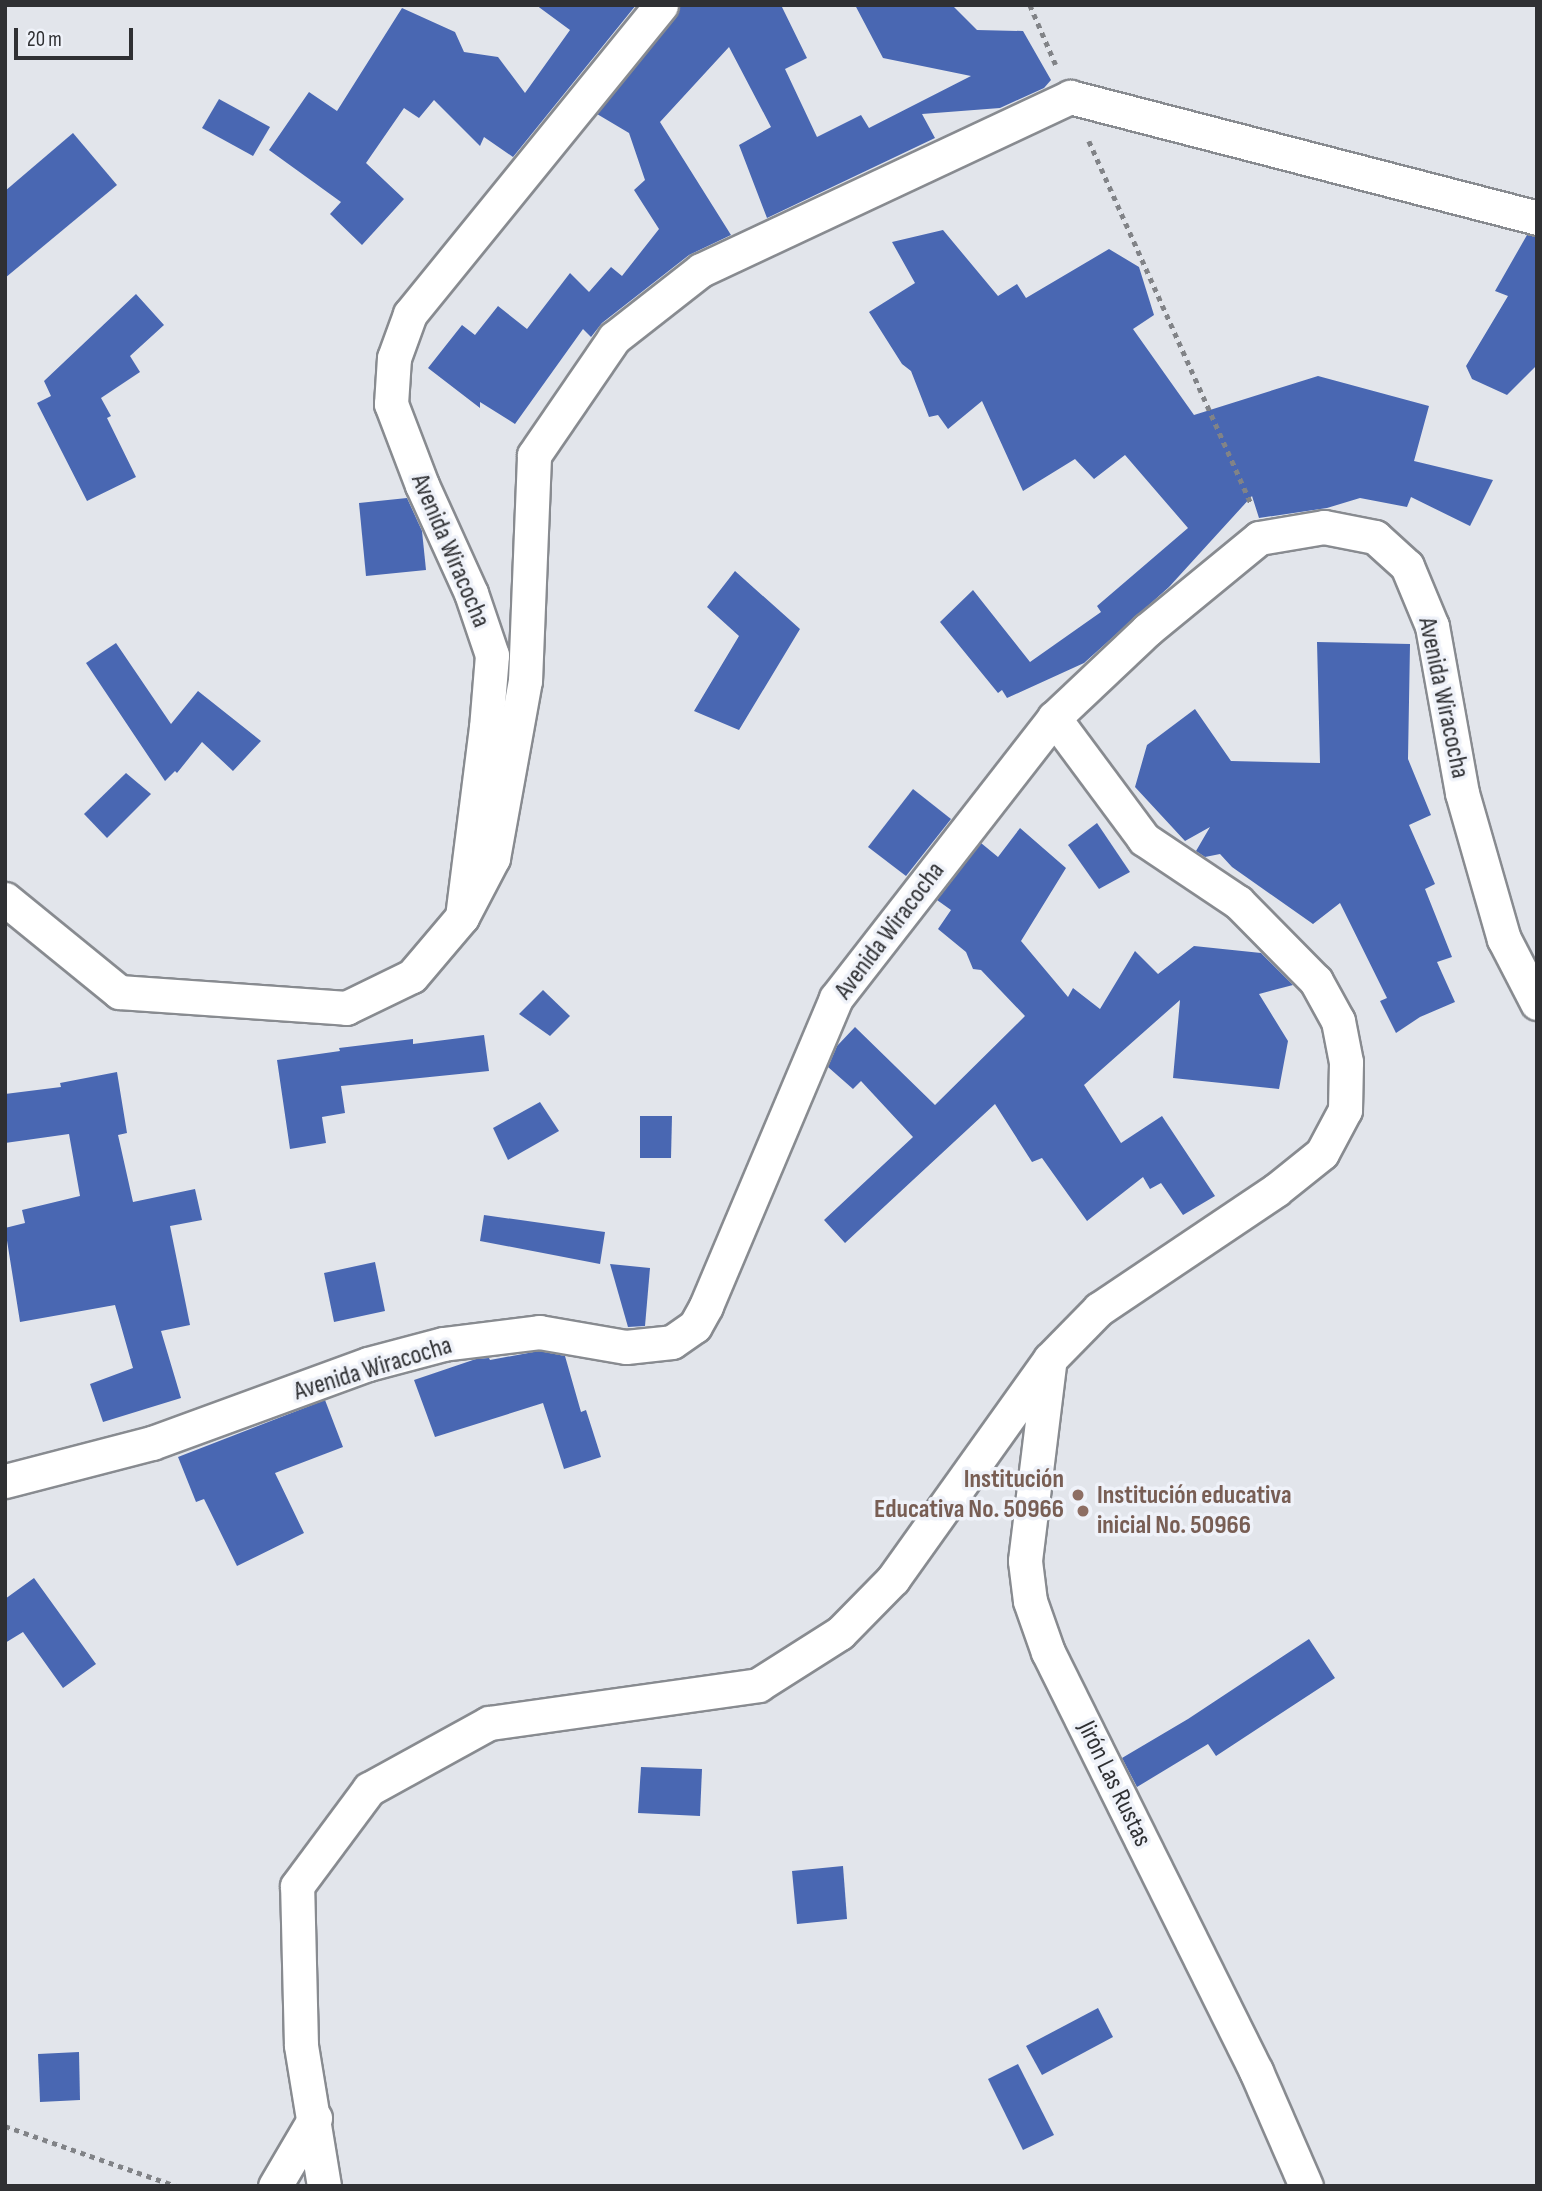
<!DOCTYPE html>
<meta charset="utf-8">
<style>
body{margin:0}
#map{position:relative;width:1542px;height:2191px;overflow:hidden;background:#e2e5eb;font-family:"Sofia Sans Condensed",sans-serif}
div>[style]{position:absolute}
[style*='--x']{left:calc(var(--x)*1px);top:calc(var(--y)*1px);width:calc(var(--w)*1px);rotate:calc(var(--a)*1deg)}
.building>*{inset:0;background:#4967b2}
.path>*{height:4.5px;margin-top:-2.25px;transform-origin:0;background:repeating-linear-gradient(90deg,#818387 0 5px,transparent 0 10px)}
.roads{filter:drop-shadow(2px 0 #888b90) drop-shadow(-2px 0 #888b90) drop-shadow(0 2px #888b90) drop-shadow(0 -2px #888b90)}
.street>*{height:33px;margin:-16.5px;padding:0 16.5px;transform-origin:16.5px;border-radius:16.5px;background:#fff}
.dots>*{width:19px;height:19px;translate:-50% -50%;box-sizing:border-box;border:4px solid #eff2f9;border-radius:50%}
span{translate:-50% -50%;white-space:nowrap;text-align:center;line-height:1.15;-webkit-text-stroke:7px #eff2f9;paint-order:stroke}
.street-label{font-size:26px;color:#2f3033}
.education-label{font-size:26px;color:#785e54;font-weight:700}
.right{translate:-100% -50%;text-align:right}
.left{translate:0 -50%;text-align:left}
.frame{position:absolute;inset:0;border:7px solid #2f3033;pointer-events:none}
.scale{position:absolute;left:14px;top:28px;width:119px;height:32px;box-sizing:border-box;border:4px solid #2f3033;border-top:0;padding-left:9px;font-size:21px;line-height:24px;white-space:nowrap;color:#2f3033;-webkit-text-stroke:5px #eff2f9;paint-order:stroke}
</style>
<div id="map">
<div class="building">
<div style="clip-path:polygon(536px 5px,636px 5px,513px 157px,484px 137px,480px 146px,434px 100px,419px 118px,404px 108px,366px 163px,404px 199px,362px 245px,330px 214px,341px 202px,269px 150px,309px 92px,337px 111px,402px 8px,455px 32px,464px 52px,498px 57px,525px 93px,570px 30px)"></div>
<div style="clip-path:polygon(680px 5px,781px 5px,807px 58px,785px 69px,817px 137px,861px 115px,869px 128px,971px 76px,883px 58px,855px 5px,952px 5px,977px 30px,1023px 31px,1051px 80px,1044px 88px,1000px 108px,922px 114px,935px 138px,767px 218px,739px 145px,771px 127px,729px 47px,660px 122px,731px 235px,689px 255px,602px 323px,591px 337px,583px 329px,515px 424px,480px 402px,480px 408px,428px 368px,462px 325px,475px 335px,498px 306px,527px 329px,570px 273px,589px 292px,611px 267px,622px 276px,659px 229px,634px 190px,645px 180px,629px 133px,597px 114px,676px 17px)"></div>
<div style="clip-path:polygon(219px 99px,270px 127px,253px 156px,202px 128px)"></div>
<div style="clip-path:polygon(73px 133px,117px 185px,5px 278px,5px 191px)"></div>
<div style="clip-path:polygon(943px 230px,998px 296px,1017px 284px,1026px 298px,1109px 249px,1139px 267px,1154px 315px,1133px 329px,1194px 415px,1318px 376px,1429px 406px,1414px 461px,1493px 480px,1470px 526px,1411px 497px,1407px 507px,1360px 498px,1327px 508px,1259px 518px,1252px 496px,1169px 587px,1084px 663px,1007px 698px,1002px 690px,998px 693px,940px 622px,973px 590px,1030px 662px,1101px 612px,1097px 606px,1188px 528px,1125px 455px,1094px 479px,1075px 459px,1023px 491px,982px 401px,948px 429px,938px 415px,929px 417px,911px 371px,902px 364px,869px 312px,915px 283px,892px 242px)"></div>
<div style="clip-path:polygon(1527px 235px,1537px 237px,1537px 365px,1507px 395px,1472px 379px,1466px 366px,1508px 296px,1495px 291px)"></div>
<div style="clip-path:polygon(136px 294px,164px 325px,130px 356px,140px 372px,101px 398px,111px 416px,107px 418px,136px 477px,87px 501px,37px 403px,51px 396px,44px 381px)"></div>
<div style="clip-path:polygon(407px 498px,422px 531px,426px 570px,366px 576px,359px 503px)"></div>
<div style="clip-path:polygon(735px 571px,800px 629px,739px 730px,694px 711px,739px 636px,707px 607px)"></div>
<div style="clip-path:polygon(1317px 642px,1410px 644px,1408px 759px,1431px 815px,1409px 825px,1435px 884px,1425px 889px,1452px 957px,1437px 962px,1455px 1002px,1420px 1017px,1396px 1033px,1380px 1001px,1387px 998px,1340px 903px,1313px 924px,1232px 867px,1220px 854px,1205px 857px,1196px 851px,1210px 827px,1185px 841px,1135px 787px,1147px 745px,1195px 709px,1231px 761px,1320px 763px)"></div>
<div style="clip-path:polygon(116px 643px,171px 724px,198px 691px,261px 741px,233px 771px,202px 742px,177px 773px,175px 771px,165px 781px,86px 663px)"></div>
<div style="clip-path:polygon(126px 773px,151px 794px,107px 838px,84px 814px)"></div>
<div style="clip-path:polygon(913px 789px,951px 819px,906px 876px,868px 847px)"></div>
<div style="clip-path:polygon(1097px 823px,1130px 872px,1099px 889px,1068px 845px)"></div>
<div style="clip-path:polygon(1020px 828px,1066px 868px,1021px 941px,1068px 997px,1073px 988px,1100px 1009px,1135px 951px,1158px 974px,1194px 946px,1261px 953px,1293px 985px,1259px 994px,1288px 1041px,1279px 1089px,1173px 1078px,1180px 1000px,1084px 1085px,1121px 1143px,1162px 1116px,1215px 1196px,1183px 1215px,1161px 1183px,1150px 1189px,1143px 1177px,1087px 1221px,1042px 1158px,1032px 1162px,995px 1104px,845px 1243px,824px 1220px,913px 1137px,861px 1081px,853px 1089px,828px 1067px,837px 1046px,855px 1027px,935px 1105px,1025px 1016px,981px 970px,973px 969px,966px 952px,938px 929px,951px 910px,937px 900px,981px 843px,998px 857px)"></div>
<div style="clip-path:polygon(543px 990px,570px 1016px,550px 1036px,519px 1014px)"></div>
<div style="clip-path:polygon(484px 1035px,489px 1071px,341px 1086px,345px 1113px,322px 1117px,326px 1143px,290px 1149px,277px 1060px,340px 1051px,339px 1048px,413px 1039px,413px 1044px)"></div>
<div style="clip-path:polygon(117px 1072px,127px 1133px,118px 1135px,133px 1202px,195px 1189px,202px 1220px,170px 1226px,190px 1325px,161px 1331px,181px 1398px,103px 1422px,90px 1384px,133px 1368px,115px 1305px,20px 1322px,5px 1228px,25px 1223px,22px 1210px,80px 1196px,69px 1134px,5px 1143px,5px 1094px,61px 1087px,60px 1083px)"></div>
<div style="clip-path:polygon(540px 1102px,559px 1131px,508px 1160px,493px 1128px)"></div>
<div style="clip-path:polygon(640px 1116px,672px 1116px,671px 1158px,640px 1158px)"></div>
<div style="clip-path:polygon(484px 1215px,605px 1232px,600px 1264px,480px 1241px)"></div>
<div style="clip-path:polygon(375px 1262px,385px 1311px,334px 1322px,324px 1273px)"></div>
<div style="clip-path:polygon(610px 1264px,650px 1268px,645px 1326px,628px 1327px)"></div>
<div style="clip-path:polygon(539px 1351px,565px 1356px,581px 1412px,586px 1410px,601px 1457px,564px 1469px,543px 1403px,435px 1437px,414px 1380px,476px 1359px,489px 1358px,490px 1360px)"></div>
<div style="clip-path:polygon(325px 1400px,343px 1447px,275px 1473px,304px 1533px,237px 1566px,204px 1499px,196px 1502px,178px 1457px)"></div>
<div style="clip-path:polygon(34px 1578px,96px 1664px,63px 1688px,23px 1632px,5px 1643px,5px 1599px)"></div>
<div style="clip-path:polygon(1309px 1639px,1335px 1678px,1216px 1756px,1208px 1744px,1137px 1787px,1122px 1758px,1188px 1719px)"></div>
<div style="clip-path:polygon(641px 1767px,702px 1769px,700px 1816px,638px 1813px)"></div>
<div style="clip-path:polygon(843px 1866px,847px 1919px,797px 1924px,792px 1871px)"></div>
<div style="clip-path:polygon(1098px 2008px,1113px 2037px,1042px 2075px,1026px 2046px)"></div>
<div style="clip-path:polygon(79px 2052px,80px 2100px,40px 2102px,38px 2054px)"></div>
<div style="clip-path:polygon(1018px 2064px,1054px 2135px,1023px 2150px,988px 2079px)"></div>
</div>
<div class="path">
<div style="--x:1030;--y:5;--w:65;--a:66.6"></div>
<div style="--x:1089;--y:141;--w:398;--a:65.9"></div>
<div style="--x:5;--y:2126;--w:181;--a:19.3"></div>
</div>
<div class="roads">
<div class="street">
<div style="--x:5;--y:899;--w:147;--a:39.2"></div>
<div style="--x:119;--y:992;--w:228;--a:4"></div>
<div style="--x:346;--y:1008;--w:73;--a:-25.9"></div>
<div style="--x:412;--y:976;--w:77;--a:-49.7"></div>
<div style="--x:462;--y:917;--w:191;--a:-82.8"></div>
<div style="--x:486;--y:728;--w:73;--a:-85.3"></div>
<div style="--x:492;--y:655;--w:65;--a:-108.7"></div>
<div style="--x:471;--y:593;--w:119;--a:-114.4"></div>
<div style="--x:422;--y:485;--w:87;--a:-110.9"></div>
<div style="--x:391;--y:404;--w:46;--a:-86.3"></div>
<div style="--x:394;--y:358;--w:47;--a:-70"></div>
<div style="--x:410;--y:314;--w:398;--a:-50.9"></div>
<div style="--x:462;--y:917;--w:67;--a:-62.3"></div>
<div style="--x:493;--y:858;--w:180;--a:-79.8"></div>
<div style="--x:525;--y:681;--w:226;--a:-87.7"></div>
<div style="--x:534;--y:455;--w:142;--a:-55.6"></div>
<div style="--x:614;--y:338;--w:110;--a:-38"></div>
<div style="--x:701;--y:270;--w:408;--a:-25.1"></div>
<div style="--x:1070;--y:97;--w:482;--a:14.5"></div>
<div style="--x:1049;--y:1365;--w:197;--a:97"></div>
<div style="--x:1025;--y:1561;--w:40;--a:82.9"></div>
<div style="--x:1030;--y:1601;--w:54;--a:70.6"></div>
<div style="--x:1048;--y:1652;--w:468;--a:63.6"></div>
<div style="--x:1256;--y:2071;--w:125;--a:66.5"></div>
<div style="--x:5;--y:1481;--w:152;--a:-14.5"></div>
<div style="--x:152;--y:1443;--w:230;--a:-20.1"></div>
<div style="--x:368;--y:1364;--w:78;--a:-14.9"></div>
<div style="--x:443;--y:1344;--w:97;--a:-7.1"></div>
<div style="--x:539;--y:1332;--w:88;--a:9.8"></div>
<div style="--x:626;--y:1347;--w:46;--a:-6.2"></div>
<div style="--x:672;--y:1342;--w:28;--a:-35"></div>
<div style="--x:695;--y:1326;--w:23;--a:-61"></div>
<div style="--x:706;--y:1306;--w:334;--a:-67.1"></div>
<div style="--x:836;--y:998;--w:355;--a:-52.1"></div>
<div style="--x:1054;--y:718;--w:128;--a:-43.4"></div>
<div style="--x:1147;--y:630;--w:145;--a:-39.4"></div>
<div style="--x:1259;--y:538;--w:66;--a:-9.6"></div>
<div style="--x:1324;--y:527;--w:52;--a:11.1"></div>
<div style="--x:1375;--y:537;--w:43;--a:42.2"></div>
<div style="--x:1407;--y:566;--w:65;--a:67.4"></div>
<div style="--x:1432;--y:626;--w:170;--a:79.8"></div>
<div style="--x:1462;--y:793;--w:152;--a:74"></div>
<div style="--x:1504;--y:939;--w:72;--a:62.7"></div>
<div style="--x:275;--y:2186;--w:79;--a:-59.5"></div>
<div style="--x:324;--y:2186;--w:143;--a:-99.3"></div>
<div style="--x:301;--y:2045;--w:159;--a:-91.4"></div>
<div style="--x:297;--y:1886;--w:121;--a:-53.4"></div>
<div style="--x:369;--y:1789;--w:137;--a:-28.8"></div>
<div style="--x:489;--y:1723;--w:272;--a:-8"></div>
<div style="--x:758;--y:1685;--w:97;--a:-32.4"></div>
<div style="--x:840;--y:1633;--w:76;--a:-45.5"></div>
<div style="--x:893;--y:1579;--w:270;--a:-54.5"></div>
<div style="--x:1050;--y:1359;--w:70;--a:-45.6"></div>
<div style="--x:1099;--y:1309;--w:213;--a:-33.9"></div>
<div style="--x:1276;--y:1190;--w:59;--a:-38.8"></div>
<div style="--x:1322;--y:1153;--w:49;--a:-61.9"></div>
<div style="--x:1345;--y:1110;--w:48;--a:-88.8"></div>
<div style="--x:1346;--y:1062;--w:42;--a:-101"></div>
<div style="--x:1338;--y:1021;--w:46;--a:-118.8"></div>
<div style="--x:1316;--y:981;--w:111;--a:-134.6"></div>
<div style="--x:1238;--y:902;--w:113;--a:-146.2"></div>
<div style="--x:1144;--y:839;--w:151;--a:-126.6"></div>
</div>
</div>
<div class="dots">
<div style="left:1078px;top:1495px;background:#8d6e63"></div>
<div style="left:1083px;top:1511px;background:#8d6e63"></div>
</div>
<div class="street-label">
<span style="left:450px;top:551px;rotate:67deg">Avenida Wiracocha</span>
<span style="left:1443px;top:698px;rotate:78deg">Avenida Wiracocha</span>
<span style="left:890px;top:931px;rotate:-53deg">Avenida Wiracocha</span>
<span style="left:373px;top:1369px;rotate:-17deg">Avenida Wiracocha</span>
<span style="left:1114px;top:1784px;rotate:64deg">Jirón Las Rustas</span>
</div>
<div class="education-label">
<span class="right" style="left:1064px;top:1495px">Institución<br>Educativa No. 50966</span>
<span class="left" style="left:1097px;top:1511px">Institución educativa<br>inicial No. 50966</span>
</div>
<div class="frame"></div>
<div class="scale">20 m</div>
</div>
